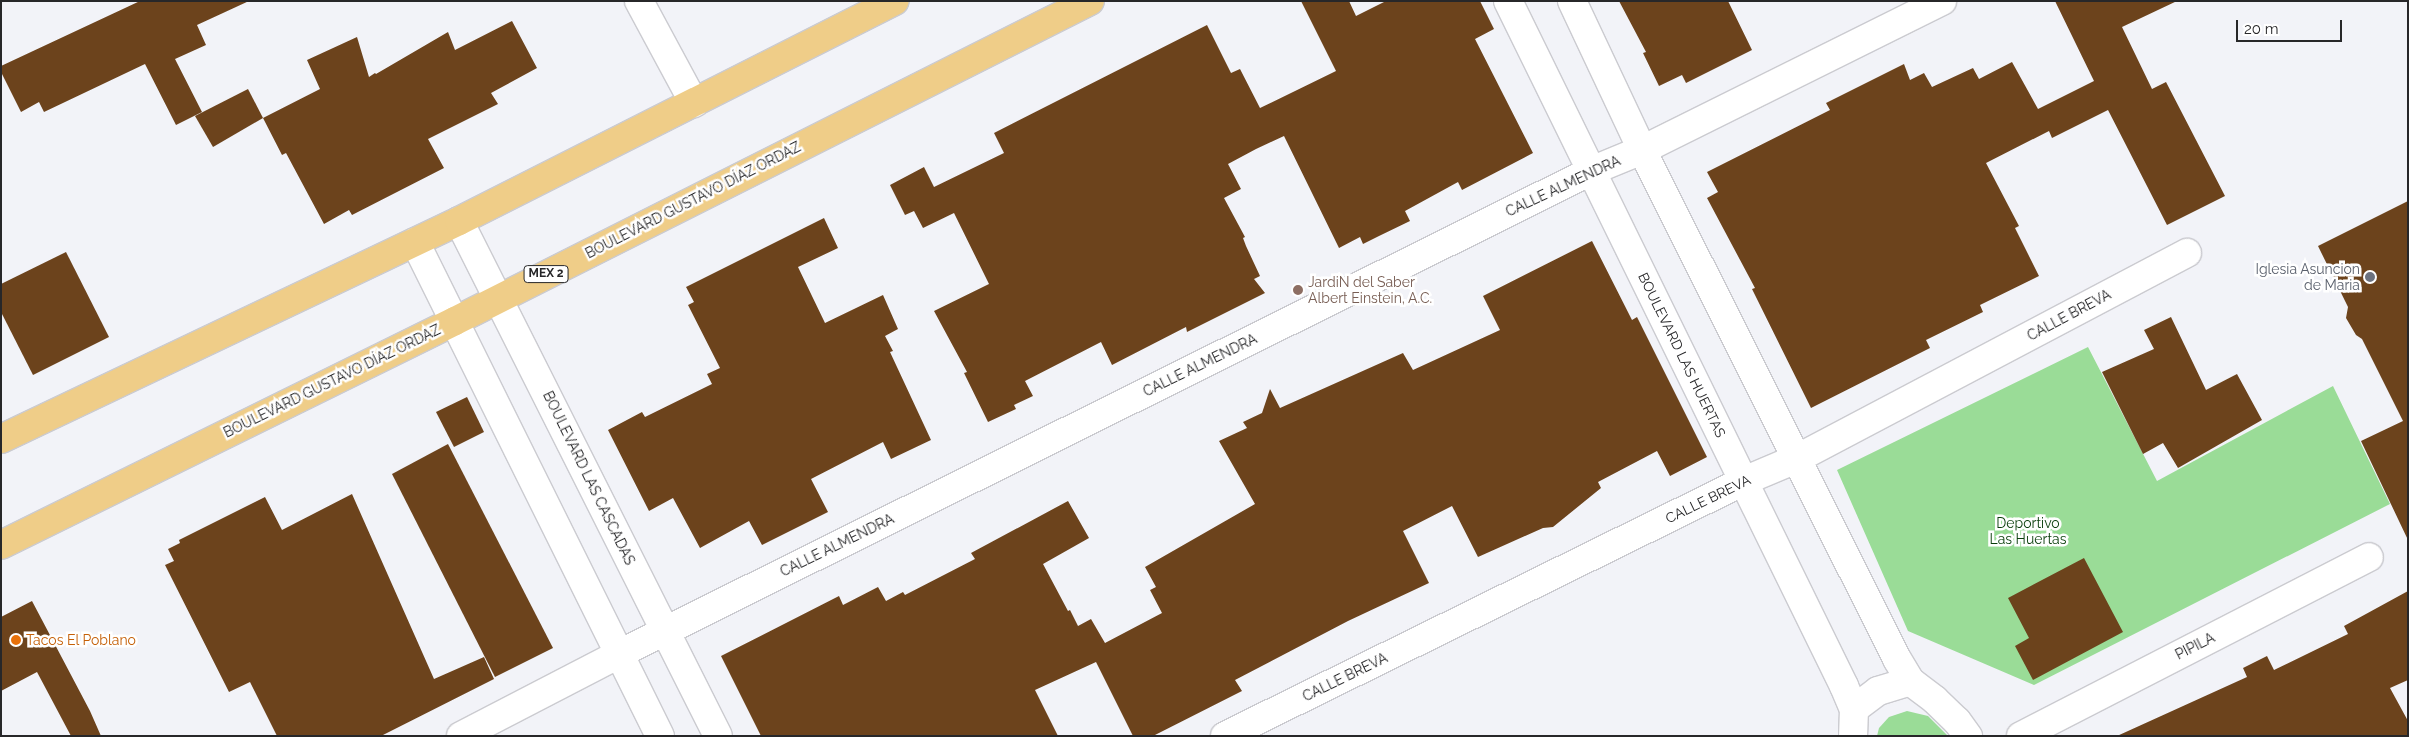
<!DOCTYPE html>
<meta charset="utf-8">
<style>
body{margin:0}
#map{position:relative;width:2409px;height:737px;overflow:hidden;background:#f2f3f8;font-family:Raleway,sans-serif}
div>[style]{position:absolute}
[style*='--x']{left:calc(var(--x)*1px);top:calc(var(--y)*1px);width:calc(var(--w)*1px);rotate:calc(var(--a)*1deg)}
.green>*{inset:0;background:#9adc97}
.building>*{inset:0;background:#6c431c}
.roads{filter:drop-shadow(1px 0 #cbcbd0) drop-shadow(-1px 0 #cbcbd0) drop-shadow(0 1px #cbcbd0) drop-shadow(0 -1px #cbcbd0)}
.minor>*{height:28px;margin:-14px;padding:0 14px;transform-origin:14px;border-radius:14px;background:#fff}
.tertiary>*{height:28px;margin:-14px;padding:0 14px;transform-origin:14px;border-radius:14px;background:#fff}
.secondary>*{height:28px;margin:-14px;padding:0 14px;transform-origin:14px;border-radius:14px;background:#fff}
.primary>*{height:28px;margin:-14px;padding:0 14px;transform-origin:14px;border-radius:14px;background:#efcd88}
.dots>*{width:14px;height:14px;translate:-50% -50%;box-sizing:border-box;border:2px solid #fff;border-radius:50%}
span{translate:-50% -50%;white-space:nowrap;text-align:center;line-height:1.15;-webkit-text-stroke:5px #fff;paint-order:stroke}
.shield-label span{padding:1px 4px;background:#fff;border:1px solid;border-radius:4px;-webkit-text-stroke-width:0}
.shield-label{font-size:12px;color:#272729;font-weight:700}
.street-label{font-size:14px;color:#272729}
.worship-label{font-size:14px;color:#5b616d}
.right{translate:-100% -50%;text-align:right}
.education-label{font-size:14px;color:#785e54}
.left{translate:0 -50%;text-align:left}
.park-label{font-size:14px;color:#093e0b}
.food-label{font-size:14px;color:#c56008}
.frame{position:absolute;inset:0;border:2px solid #272729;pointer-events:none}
.scale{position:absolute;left:2236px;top:20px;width:106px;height:22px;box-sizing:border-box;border:2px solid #272729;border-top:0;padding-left:6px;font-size:15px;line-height:18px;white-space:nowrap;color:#272729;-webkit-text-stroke:4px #fff;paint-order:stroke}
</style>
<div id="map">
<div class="green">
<div style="clip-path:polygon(2088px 347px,2157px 481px,2333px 386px,2390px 504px,2034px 685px,1908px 631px,1837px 470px)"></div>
<div style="clip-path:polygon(1907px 711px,1928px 716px,1948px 736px,1877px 736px,1879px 728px,1889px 717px)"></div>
</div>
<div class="building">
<div style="clip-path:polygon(140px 1px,249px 1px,197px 25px,206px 45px,175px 59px,202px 112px,176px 125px,145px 64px,44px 112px,39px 102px,21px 112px,1px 72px,1px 66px)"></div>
<div style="clip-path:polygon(1301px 1px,1349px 1px,1356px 16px,1386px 1px,1480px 1px,1494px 29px,1475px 39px,1533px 153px,1462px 190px,1458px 182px,1405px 211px,1410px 221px,1379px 236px,1363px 244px,1360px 237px,1339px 248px,1284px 136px,1256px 149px,1228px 164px,1241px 189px,1224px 198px,1245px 237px,1243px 238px,1246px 246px,1260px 276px,1254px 279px,1265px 293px,1187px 332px,1186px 327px,1112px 365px,1101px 342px,1025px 381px,1033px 396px,1014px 405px,1016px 409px,988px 422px,964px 373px,967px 372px,934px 311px,989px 284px,954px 213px,923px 228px,914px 211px,905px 215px,890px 185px,924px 167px,934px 187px,1004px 153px,994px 133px,1207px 25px,1231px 73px,1240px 69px,1260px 108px,1336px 71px)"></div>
<div style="clip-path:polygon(1619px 1px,1728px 1px,1752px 50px,1686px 83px,1682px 75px,1659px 86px,1643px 53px,1646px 52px)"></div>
<div style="clip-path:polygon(2055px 1px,2177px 1px,2122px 27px,2152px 89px,2166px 82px,2225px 196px,2167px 225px,2108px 110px,2052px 138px,2049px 131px,1986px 163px,2019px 226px,2015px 228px,2039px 276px,1980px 305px,1983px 312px,1926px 340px,1930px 348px,1811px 408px,1752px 289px,1755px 288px,1707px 198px,1718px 192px,1707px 172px,1830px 110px,1826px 103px,1904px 64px,1910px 80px,1924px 73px,1932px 87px,1973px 68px,1979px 79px,2012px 62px,2038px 109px,2094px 81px)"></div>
<div style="clip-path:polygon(512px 21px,537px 68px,491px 93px,498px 104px,428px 139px,444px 168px,352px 215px,349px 210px,324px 224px,286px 153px,282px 155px,263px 118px,320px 89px,307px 60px,357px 37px,369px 77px,375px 73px,376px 74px,448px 32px,455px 50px)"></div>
<div style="clip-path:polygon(248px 89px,263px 118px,213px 147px,195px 116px)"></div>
<div style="clip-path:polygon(2408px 201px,2408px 540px,2361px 441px,2403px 421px,2362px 339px,2356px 335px,2346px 318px,2348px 307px,2318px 246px)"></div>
<div style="clip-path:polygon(824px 218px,838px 248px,798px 267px,825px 323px,883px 295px,898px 329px,885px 336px,893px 351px,890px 352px,931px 440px,891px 459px,883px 442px,811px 479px,828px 512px,762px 545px,749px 521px,700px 548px,673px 498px,649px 511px,608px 430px,642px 412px,645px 417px,712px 384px,707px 374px,720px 368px,688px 305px,694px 302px,686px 287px)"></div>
<div style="clip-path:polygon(1592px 241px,1632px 320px,1637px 317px,1707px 457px,1670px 476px,1657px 451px,1598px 482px,1601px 488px,1553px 527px,1543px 528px,1478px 557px,1452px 506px,1403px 531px,1429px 583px,1348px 621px,1235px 680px,1242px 691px,1153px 736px,1133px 736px,1096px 662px,1035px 690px,1058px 736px,761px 736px,721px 656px,839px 596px,843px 605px,878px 587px,886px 601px,903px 592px,905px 595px,975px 559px,971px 553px,1068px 501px,1089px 538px,1043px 564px,1068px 611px,1070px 610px,1078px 626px,1091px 619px,1105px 643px,1162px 613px,1150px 590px,1156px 587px,1145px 567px,1255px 504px,1219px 441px,1247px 428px,1243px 422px,1262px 413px,1270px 389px,1280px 408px,1403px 353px,1413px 370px,1500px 330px,1483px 296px)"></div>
<div style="clip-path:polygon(66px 252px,109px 337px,33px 375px,1px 312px,1px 284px)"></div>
<div style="clip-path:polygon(2171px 317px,2206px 390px,2237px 374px,2262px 420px,2178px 468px,2163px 443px,2143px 454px,2102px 372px,2154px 349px,2144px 330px)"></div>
<div style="clip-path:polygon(467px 397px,484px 432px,454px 447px,436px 412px)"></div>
<div style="clip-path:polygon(448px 444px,553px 648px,495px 677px,392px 474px)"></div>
<div style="clip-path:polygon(352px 494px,434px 679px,484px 657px,494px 679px,381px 736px,277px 736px,250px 682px,229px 692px,165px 565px,174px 561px,168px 549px,180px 543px,179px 540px,265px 497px,282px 530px)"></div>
<div style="clip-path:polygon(2084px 558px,2123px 632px,2033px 680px,2015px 646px,2029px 638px,2008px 598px)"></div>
<div style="clip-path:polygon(2408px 591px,2408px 680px,2390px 688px,2408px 721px,2408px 736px,2117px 736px,2247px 677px,2243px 668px,2267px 656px,2274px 670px,2348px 634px,2344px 626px)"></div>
<div style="clip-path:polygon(32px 601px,90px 711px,101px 736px,71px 736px,37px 672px,1px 691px,1px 617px)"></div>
</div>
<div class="roads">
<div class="minor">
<div style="--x:639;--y:1;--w:116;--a:61.7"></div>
<div style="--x:461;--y:736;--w:178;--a:-27.4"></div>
<div style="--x:619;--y:654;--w:1085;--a:-26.42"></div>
<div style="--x:1591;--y:171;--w:55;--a:-22.4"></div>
<div style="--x:1642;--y:150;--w:335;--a:-26.4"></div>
<div style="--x:1225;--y:736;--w:578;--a:-26.17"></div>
<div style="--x:1744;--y:481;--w:56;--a:-22.9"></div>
<div style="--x:1796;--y:459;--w:442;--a:-27.8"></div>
<div style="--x:2021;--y:736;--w:391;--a:-27.2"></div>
</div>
<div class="tertiary">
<div style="--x:459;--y:221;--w:576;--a:63.3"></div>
<div style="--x:415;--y:242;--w:551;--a:63.62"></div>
</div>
<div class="secondary">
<div style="--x:1508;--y:1;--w:763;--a:63.87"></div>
<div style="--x:1844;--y:686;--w:25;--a:67"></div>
<div style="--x:1854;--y:709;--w:27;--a:92"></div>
<div style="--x:1572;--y:1;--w:165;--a:64.8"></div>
<div style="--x:1642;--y:150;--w:569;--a:63.39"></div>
<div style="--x:1897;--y:659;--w:26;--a:59"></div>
<div style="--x:1910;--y:681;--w:31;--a:37"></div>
<div style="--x:1935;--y:700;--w:30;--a:44"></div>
<div style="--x:1957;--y:721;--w:19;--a:54"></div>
<div style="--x:1854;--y:709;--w:30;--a:-37"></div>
<div style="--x:1878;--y:691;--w:34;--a:-17"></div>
</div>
<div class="primary">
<div style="--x:1;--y:439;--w:507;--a:-25.45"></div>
<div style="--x:459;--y:221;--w:488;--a:-26.8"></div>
<div style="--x:1;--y:545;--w:506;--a:-26.26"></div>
<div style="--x:455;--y:321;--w:711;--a:-26.75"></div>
</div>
</div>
<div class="dots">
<div style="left:2370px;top:277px;background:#6b7280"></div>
<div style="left:1298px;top:290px;background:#8d6e63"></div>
<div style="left:16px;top:640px;background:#e8710a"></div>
</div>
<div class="shield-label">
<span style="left:546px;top:274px">MEX 2</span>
</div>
<div class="street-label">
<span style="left:1563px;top:186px;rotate:-25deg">CALLE ALMENDRA</span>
<span style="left:693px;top:200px;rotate:-27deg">BOULEVARD GUSTAVO DÍAZ ORDAZ</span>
<span style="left:2069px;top:315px;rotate:-28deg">CALLE BREVA</span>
<span style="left:1682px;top:355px;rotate:64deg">BOULEVARD LAS HUERTAS</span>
<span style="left:1200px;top:365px;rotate:-26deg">CALLE ALMENDRA</span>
<span style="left:332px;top:381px;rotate:-26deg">BOULEVARD GUSTAVO DÍAZ ORDAZ</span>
<span style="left:589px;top:478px;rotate:64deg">BOULEVARD LAS CASCADAS</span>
<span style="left:1708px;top:499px;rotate:-26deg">CALLE BREVA</span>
<span style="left:837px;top:545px;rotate:-26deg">CALLE ALMENDRA</span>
<span style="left:2195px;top:646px;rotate:-27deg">PIPILA</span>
<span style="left:1345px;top:677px;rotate:-26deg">CALLE BREVA</span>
</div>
<div class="worship-label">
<span class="right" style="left:2360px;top:277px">Iglesia Asuncion<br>de Maria</span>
</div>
<div class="education-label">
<span class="left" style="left:1308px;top:290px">JardiN del Saber<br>Albert Einstein, A.C.</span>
</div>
<div class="park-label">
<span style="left:2028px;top:531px">Deportivo<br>Las Huertas</span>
</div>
<div class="food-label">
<span class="left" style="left:26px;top:640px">Tacos El Poblano</span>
</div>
<div class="frame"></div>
<div class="scale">20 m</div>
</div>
